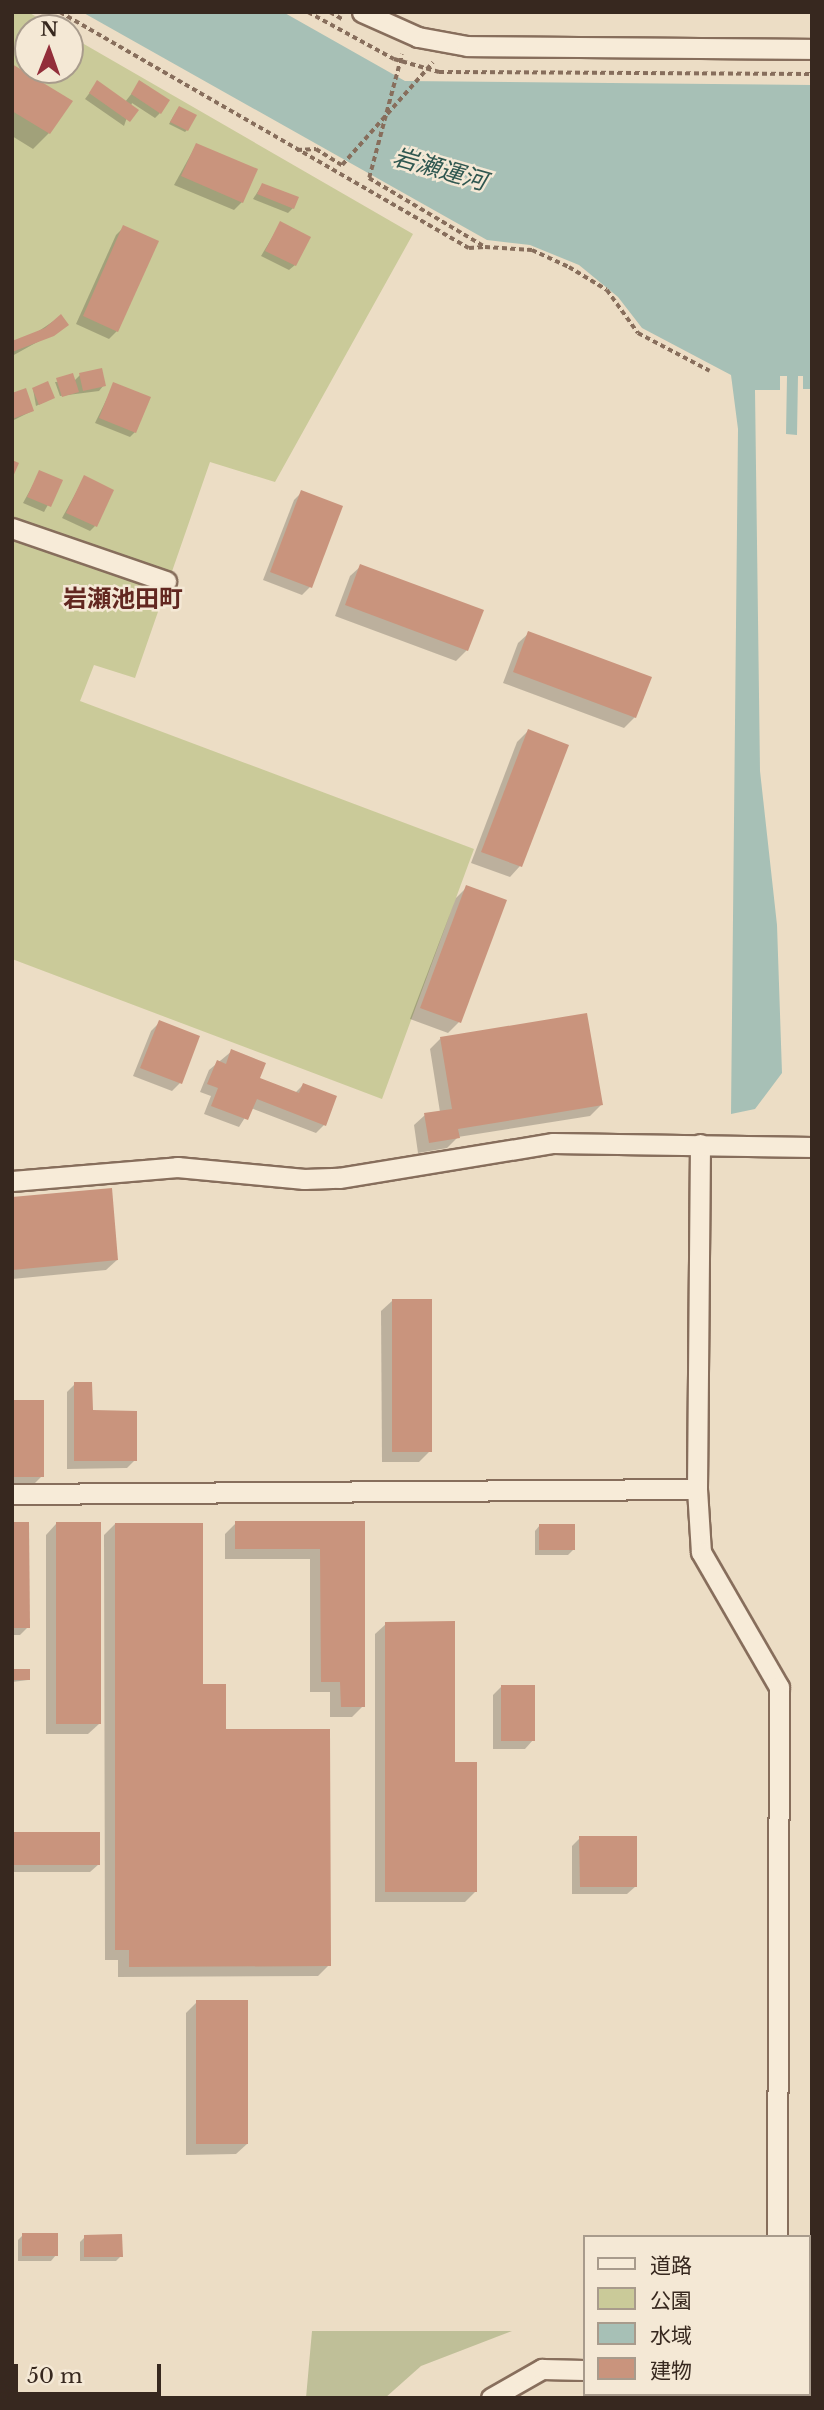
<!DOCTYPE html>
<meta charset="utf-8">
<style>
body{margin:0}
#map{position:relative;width:824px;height:2410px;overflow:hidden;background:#ecddc5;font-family:"Libre Baskerville","Noto Sans JP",serif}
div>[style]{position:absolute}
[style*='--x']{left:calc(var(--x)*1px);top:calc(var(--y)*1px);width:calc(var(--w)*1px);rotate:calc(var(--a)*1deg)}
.green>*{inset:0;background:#caca99}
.cemetery>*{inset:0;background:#bfbf98}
.water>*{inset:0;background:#a7c0b6}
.shadow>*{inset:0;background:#0003}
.building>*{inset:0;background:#c9947d}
.path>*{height:3.5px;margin-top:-1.75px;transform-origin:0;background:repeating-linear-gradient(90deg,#876e5c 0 5px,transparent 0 8.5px)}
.roads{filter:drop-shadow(2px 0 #876e5c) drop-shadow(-2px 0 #876e5c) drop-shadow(0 2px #876e5c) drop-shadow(0 -2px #876e5c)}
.minor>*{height:19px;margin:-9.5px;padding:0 9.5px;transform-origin:9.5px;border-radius:9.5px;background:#f7ebd8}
.path-bridge>*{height:3.5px;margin-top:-1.75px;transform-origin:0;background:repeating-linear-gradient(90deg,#876e5c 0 5px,transparent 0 8.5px)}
span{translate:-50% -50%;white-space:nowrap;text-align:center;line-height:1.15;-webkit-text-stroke:5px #f4e8d5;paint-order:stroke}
.water-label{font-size:24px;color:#2f5750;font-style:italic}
.neighbourhood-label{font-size:24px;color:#622720;font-weight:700}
.frame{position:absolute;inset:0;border:14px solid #37281f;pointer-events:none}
.legend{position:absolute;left:583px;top:2235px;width:228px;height:161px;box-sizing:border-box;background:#f4e8d5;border:2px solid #a89b8c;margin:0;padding:9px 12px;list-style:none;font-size:21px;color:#37281f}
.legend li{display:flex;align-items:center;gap:14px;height:35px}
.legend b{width:35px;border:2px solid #a89b8c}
.north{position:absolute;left:14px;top:14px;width:70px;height:70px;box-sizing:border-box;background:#f4e8d5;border:2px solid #a89b8c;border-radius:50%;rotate:1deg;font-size:19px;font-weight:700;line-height:28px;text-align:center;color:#37281f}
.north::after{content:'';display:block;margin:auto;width:24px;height:32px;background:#932e3a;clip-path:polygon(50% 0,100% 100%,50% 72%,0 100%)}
.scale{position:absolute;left:14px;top:2364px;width:147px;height:32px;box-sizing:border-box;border:4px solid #37281f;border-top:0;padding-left:9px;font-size:21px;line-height:24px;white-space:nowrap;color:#37281f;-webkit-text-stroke:5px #f4e8d5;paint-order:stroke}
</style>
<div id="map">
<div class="green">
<div style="clip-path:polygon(12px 12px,28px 12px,56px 28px,28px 28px,28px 70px,70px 70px,70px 36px,413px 234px,275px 482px,210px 462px,135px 678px,94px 665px,80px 701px,474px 849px,382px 1099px,12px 959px)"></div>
</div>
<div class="cemetery">
<div style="clip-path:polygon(312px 2331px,512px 2331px,421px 2366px,385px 2398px,306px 2398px)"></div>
</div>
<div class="water">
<div style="clip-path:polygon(82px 12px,283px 12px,405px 81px,812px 85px,812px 389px,803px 389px,803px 376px,798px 376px,797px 435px,786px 434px,787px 376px,780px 376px,780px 390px,755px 390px,760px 771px,777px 925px,782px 1073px,755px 1109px,731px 1114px,738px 429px,731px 375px,642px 328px,618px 297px,579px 265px,530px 245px,487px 240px)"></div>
</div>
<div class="shadow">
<div style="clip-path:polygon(12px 66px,49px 133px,33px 149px,12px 136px)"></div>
<div style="clip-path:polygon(97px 83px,125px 102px,140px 83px,160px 113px,155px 118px,132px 103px,124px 126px,85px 99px)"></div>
<div style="clip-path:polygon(177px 110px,187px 130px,185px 132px,169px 124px)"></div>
<div style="clip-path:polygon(196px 145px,242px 202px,234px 210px,174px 185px)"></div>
<div style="clip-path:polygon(262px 185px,293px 208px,288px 213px,253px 199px)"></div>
<div style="clip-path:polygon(280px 224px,295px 265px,289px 270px,261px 256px)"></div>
<div style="clip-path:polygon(124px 227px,117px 331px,109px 339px,76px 324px,116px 235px)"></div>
<div style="clip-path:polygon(61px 316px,61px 329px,12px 356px,12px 343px,24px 341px)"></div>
<div style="clip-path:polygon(80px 375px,104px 385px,99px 391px,60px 396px,55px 382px,74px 381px)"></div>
<div style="clip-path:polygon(114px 384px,135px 432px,130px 437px,95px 423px)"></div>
<div style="clip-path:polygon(33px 389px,53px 398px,36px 406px)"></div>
<div style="clip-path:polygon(12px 395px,32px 411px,12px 421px)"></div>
<div style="clip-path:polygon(40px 472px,61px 481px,44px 512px,23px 503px)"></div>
<div style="clip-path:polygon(84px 478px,95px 526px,90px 531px,62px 518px)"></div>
<div style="clip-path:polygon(302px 492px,310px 587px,302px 595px,263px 580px,294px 500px)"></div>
<div style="clip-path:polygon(361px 566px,467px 650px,456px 661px,335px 616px,350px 576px)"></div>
<div style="clip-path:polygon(529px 633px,635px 717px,624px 728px,503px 683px,518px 643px)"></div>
<div style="clip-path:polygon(528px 731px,520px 866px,510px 877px,471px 863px,517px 742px)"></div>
<div style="clip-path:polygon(467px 887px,459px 1022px,448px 1033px,410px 1019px,456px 898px)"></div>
<div style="clip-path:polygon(159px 1023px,180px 1083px,172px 1091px,133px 1076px,151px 1031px)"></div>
<div style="clip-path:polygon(441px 1038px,601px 1105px,590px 1116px,458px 1137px,447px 1148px,418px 1153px,414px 1125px,425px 1115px,440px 1112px,430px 1049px)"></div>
<div style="clip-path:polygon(232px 1051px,258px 1079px,295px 1093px,303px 1085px,324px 1125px,316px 1133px,251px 1108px,239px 1127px,204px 1114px,211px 1096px,200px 1092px,209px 1070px)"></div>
<div style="clip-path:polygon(12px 1199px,117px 1260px,106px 1270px,12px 1279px)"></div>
<div style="clip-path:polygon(392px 1301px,430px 1451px,419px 1462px,382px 1462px,381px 1311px)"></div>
<div style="clip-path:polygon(75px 1384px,91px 1412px,135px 1460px,127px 1468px,67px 1469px,67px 1392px)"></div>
<div style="clip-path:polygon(12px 1402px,42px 1476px,34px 1484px,12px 1484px)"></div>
<div style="clip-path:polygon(363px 1522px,363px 1706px,352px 1717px,330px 1717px,330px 1692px,310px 1692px,310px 1559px,225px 1559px,225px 1534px,236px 1523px)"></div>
<div style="clip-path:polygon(12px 1523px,28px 1627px,20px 1635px,12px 1635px)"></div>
<div style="clip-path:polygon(56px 1524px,99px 1724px,88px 1734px,46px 1734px,46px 1535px)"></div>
<div style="clip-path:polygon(115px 1524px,224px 1731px,329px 1965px,318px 1976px,118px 1977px,118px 1960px,105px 1960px,104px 1535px)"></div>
<div style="clip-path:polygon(540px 1525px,573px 1550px,568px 1555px,535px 1555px,535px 1531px)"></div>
<div style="clip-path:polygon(386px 1624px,454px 1764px,476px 1891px,465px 1902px,375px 1902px,375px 1634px)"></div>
<div style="clip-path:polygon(12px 1671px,28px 1680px,12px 1682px)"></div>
<div style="clip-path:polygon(501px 1687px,533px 1740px,525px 1749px,493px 1749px,493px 1695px)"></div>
<div style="clip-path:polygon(12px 1834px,99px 1864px,90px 1872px,12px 1872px)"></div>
<div style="clip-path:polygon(580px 1838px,636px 1886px,627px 1894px,572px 1894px,572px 1846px)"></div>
<div style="clip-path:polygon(197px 2002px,247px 2144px,236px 2154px,186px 2155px,186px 2013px)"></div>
<div style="clip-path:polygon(23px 2235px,56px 2255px,51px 2261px,18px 2261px,18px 2240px)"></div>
<div style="clip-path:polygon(85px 2237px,121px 2256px,116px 2261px,80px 2261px,80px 2242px)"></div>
</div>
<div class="building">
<div style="clip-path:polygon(12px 64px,73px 101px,50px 134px,12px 111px)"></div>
<div style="clip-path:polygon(97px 80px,139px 110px,130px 122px,89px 93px)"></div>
<div style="clip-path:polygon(139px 80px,170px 100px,161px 114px,131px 94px)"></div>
<div style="clip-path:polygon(179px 106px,197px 115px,188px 131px,170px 122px)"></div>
<div style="clip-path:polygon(196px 143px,258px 169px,243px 203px,181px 176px)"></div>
<div style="clip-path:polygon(262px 183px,299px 197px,294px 209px,257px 194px)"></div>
<div style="clip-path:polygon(280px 221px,311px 237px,296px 266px,265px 251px)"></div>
<div style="clip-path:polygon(123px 225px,159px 241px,118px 332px,83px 316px)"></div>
<div style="clip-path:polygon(61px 314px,69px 325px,54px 336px,12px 352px,12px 341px,45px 328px)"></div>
<div style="clip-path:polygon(102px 368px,106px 386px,83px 391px,79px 373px)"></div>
<div style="clip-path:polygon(73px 373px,79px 392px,62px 397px,56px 378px)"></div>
<div style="clip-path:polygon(48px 381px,55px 398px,39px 405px,32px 388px)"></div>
<div style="clip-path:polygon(113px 382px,151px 397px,136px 433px,99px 418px)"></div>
<div style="clip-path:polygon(26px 388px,34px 411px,12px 419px,12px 393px)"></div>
<div style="clip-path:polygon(12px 460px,19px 463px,12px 479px)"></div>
<div style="clip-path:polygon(39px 470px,63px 480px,51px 507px,27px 497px)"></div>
<div style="clip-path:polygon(84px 475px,114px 490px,97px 527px,66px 513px)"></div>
<div style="clip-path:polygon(301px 490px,343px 506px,312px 588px,270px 572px)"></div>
<div style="clip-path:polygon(360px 564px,484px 610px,468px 651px,345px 605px)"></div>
<div style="clip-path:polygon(528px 631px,652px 677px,636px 718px,513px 672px)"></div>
<div style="clip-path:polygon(528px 729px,569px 745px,522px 867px,481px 852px)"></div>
<div style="clip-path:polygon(466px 885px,507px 900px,461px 1023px,420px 1008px)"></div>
<div style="clip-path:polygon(587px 1013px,603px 1105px,458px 1129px,460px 1138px,429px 1143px,424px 1113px,452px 1109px,440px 1037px)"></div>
<div style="clip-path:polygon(159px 1020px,200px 1036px,182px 1084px,140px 1068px)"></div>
<div style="clip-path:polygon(231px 1049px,266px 1063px,260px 1078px,299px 1093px,303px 1083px,337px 1096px,326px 1126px,257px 1099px,248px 1120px,211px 1106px,218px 1088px,207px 1084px,217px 1060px,226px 1064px)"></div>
<div style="clip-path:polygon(112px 1188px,118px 1260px,12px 1270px,12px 1197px)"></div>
<div style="clip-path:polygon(392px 1299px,432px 1299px,432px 1452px,392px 1452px)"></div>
<div style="clip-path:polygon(74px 1382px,92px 1382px,93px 1410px,137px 1411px,137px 1461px,74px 1461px)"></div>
<div style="clip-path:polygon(12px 1400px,44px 1400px,44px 1477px,12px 1477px)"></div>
<div style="clip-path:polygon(235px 1521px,365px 1521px,365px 1707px,341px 1707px,340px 1682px,321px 1682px,320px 1549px,235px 1549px)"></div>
<div style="clip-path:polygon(12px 1522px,29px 1522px,30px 1628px,12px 1628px)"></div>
<div style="clip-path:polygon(56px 1522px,101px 1522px,101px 1724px,56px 1724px)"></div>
<div style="clip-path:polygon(115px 1523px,203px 1523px,203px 1684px,226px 1684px,226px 1729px,330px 1729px,331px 1966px,129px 1967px,129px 1950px,115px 1950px)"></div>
<div style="clip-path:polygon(539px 1524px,575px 1524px,575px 1550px,539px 1550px)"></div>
<div style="clip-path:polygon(455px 1621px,455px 1762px,477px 1762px,477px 1892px,385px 1892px,385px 1622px)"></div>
<div style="clip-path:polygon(12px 1669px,30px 1669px,30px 1680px,12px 1680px)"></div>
<div style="clip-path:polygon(501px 1685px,535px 1685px,535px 1741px,501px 1741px)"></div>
<div style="clip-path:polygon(12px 1832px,100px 1832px,100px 1865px,12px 1865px)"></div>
<div style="clip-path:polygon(579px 1836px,637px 1836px,637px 1887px,580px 1887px)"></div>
<div style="clip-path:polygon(196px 2000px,248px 2000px,248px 2144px,196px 2144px)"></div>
<div style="clip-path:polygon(22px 2233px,58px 2233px,58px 2256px,22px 2256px)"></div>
<div style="clip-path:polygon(122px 2234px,123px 2257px,84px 2257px,84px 2235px)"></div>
</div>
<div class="path">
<div style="--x:60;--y:12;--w:472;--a:30"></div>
<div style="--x:469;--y:248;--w:16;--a:-4"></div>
<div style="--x:308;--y:12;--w:98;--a:28.7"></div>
<div style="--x:394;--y:59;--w:47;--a:16.1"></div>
<div style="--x:439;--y:72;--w:373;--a:0.3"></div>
<div style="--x:330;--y:12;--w:16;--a:30"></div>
<div style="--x:297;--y:150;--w:19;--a:-3"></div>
<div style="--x:316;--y:149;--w:31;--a:32"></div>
<div style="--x:369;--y:178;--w:135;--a:30.7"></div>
<div style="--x:485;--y:247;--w:47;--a:3.7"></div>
<div style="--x:532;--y:250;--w:41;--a:24.7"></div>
<div style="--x:569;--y:267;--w:44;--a:31.2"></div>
<div style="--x:607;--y:290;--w:53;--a:54.2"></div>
<div style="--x:638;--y:333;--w:81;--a:27.8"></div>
</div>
<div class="roads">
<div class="minor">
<div style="--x:362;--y:12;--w:61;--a:24.1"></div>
<div style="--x:418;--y:37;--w:50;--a:10.4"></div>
<div style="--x:467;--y:46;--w:345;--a:0.5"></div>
<div style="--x:12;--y:528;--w:163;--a:19"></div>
<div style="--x:700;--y:1144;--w:345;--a:90.5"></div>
<div style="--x:697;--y:1489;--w:63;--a:86.4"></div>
<div style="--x:701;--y:1552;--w:156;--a:60"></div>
<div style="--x:779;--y:1687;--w:550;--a:90.21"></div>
<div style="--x:12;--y:1181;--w:166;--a:-4.8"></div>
<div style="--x:177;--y:1167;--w:128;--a:5.4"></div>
<div style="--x:304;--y:1179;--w:35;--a:-2"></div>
<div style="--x:339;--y:1178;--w:217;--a:-9.3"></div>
<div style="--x:553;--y:1143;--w:259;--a:0.9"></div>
<div style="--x:12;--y:1494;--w:685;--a:-0.42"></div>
<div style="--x:808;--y:2323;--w:4;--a:-14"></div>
<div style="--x:808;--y:2370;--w:4;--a:27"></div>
<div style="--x:491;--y:2398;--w:59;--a:-29.6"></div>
<div style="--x:542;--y:2369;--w:42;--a:1.4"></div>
<div style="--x:644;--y:2398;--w:7;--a:-34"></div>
<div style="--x:748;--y:2398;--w:4;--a:-76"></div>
</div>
</div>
<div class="path-bridge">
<div style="--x:342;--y:165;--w:137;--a:-48.5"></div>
<div style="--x:369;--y:178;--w:128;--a:-75.1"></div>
</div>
<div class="water-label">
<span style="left:440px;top:169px;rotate:16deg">岩瀬運河</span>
</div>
<div class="neighbourhood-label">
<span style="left:123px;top:599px">岩瀬池田町</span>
</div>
<div class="frame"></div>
<ul class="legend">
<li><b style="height:9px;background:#f7ebd8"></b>道路</li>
<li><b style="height:19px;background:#caca99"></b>公園</li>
<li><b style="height:19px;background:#a7c0b6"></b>水域</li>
<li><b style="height:19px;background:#c9947d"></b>建物</li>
</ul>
<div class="north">N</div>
<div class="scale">50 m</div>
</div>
